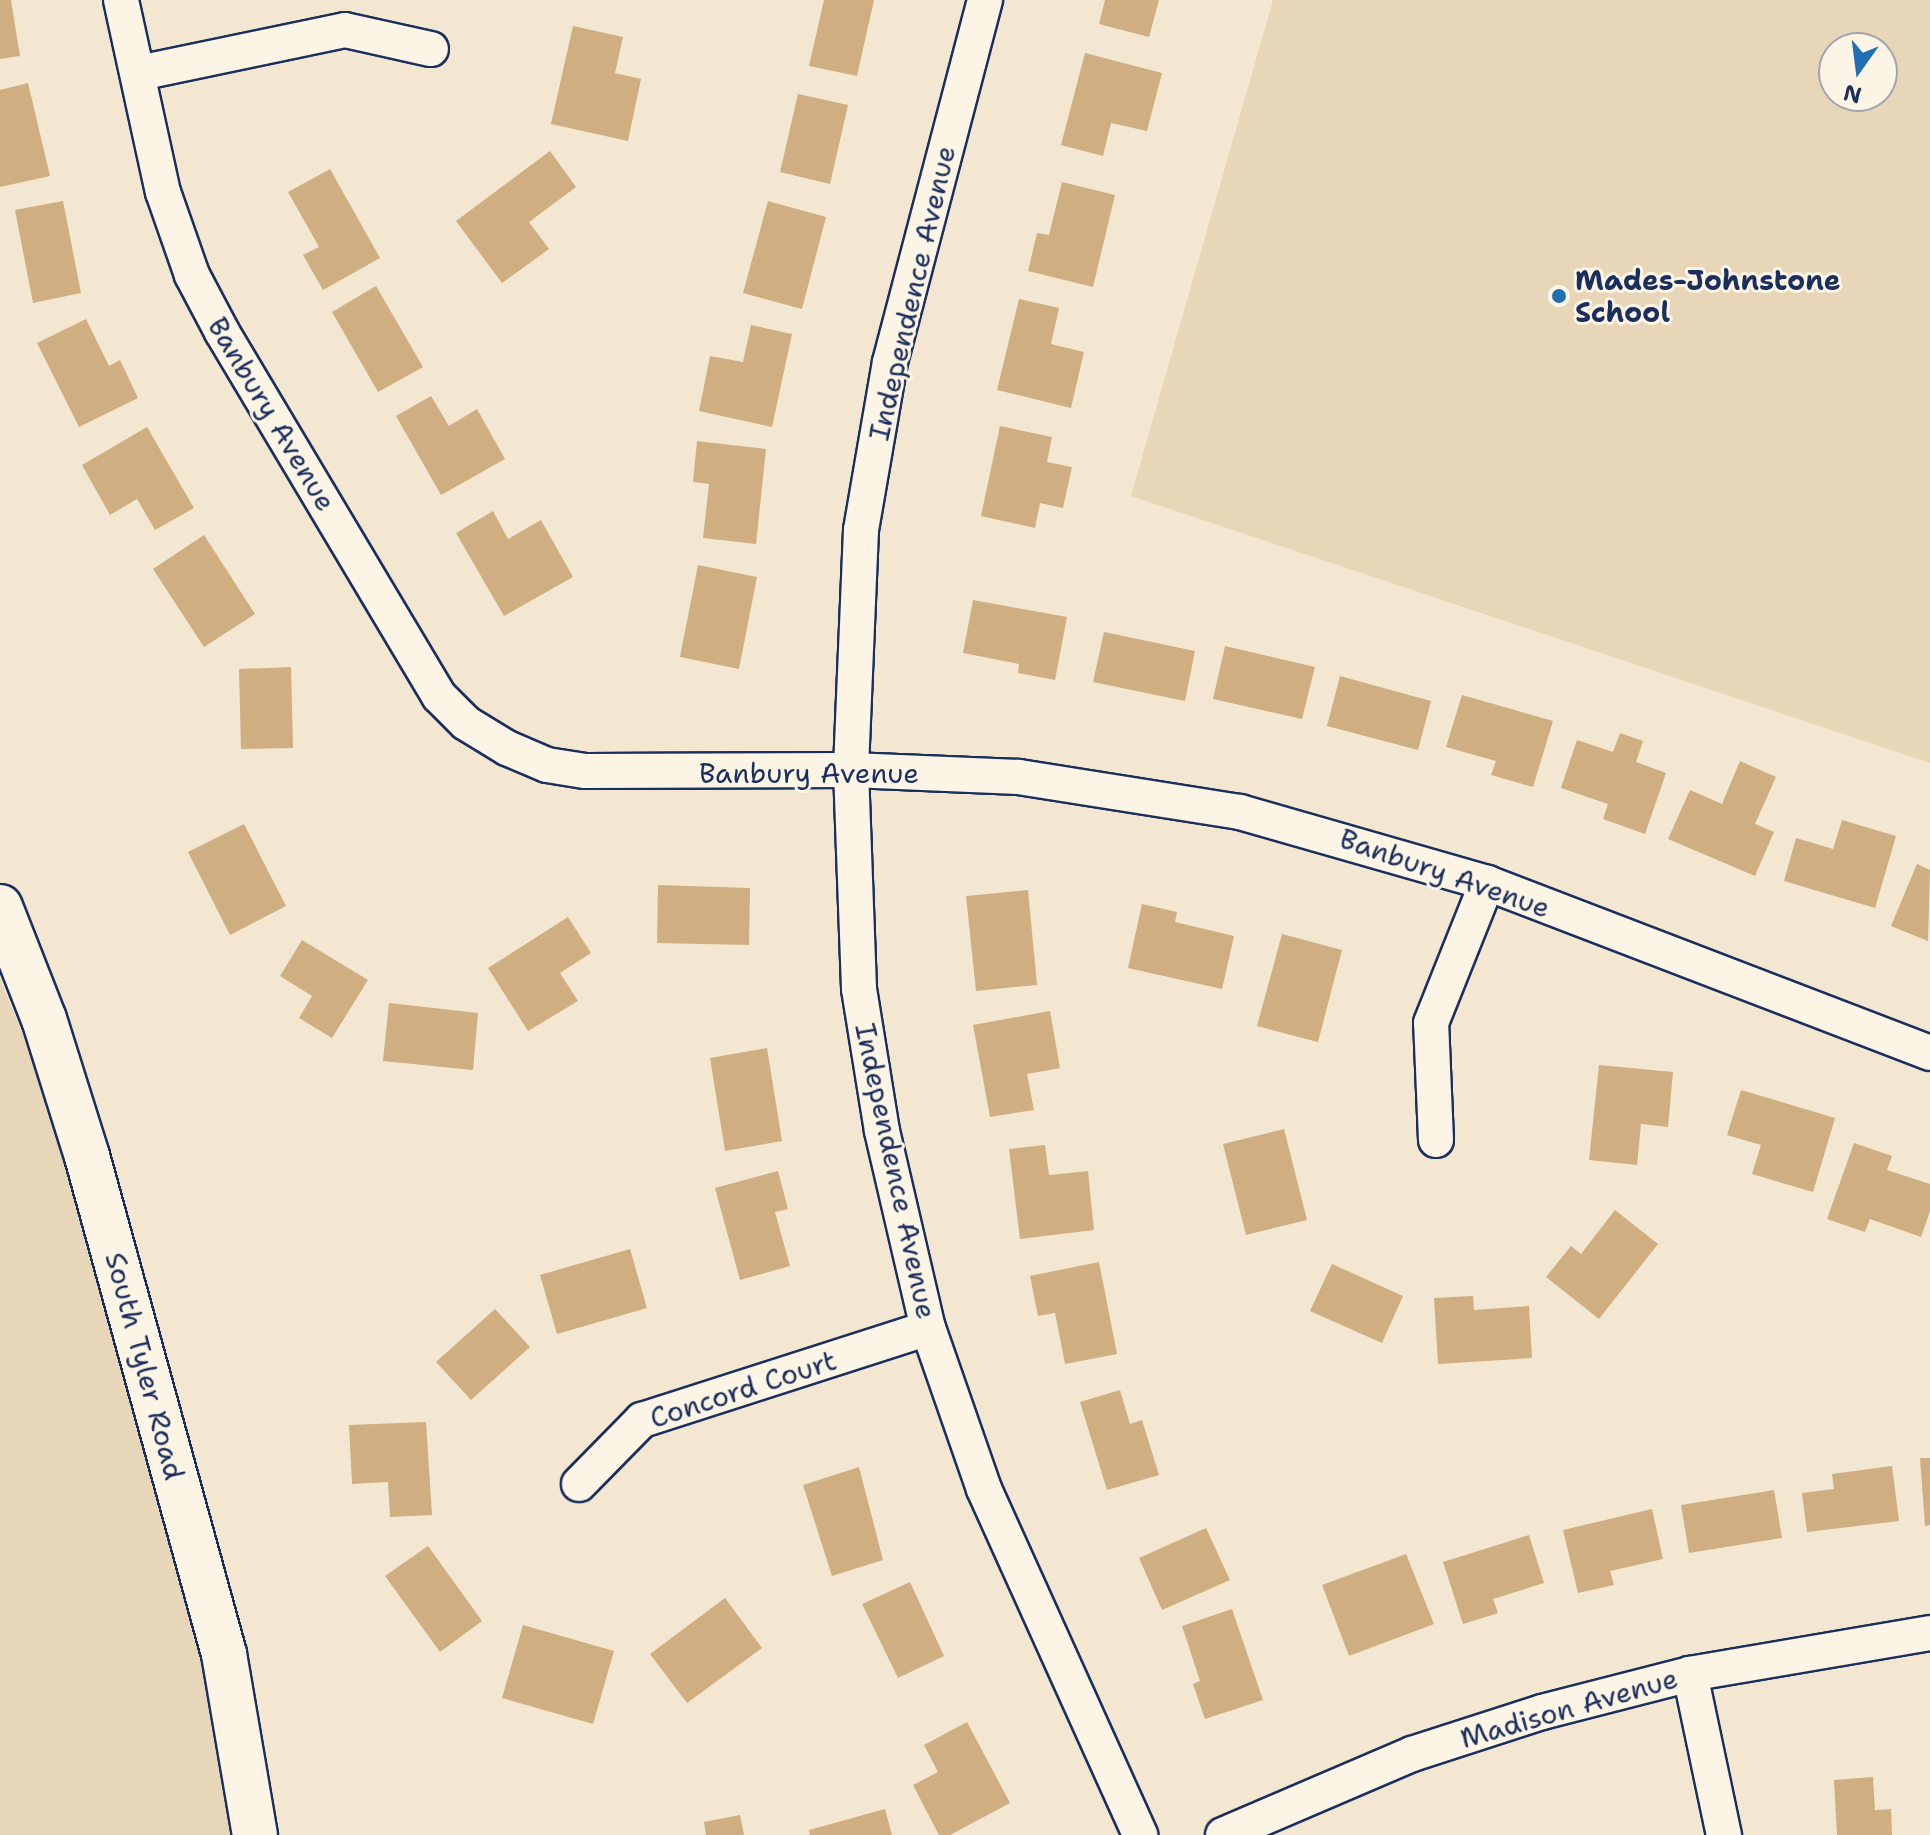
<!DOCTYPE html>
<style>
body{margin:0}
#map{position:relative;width:1930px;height:1835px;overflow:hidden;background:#f3e7d1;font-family:"Shantell Sans",sans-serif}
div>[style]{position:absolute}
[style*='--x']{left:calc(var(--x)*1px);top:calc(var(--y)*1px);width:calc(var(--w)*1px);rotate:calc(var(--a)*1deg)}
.built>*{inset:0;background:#e8d6b9}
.building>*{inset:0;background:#cfae82}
.roads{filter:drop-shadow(2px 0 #1b2f5e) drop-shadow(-2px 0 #1b2f5e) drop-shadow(0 2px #1b2f5e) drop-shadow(0 -2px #1b2f5e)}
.street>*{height:34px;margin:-17px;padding:0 17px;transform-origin:17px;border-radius:17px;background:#fcf5e5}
.secondary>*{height:44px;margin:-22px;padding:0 22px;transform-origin:22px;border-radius:22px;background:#fcf5e5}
.dots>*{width:22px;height:22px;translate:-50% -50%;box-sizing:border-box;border:4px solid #fcf5e5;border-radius:50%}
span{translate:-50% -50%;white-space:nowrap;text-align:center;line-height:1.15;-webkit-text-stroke:6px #fcf5e5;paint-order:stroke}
.poi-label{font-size:28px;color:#1b2f5e;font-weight:700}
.left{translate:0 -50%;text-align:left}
.street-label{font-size:28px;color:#1b2f5e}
.north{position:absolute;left:1818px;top:32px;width:80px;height:80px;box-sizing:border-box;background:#fcf5e5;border:2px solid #a2a6af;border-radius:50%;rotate:194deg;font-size:22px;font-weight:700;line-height:32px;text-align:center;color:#1b2f5e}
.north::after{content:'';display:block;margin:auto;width:28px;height:36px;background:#1f6fb2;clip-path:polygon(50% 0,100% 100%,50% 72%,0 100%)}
</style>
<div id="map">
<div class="built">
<div style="clip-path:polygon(evenodd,1273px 0,1930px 0,1930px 763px,1131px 496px,1273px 0,1882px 48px,1882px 96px,1834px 96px,1834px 48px,1882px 48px)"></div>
<div style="clip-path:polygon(0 979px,55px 1113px,136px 1399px,224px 1746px,230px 1835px,0 1835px)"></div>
</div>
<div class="building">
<div style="clip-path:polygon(0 0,11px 0,20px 56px,0 59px)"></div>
<div style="clip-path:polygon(824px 0,874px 0,857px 76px,809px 66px)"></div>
<div style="clip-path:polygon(1105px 0,1159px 0,1149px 37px,1099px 24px)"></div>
<div style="clip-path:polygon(573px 26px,623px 37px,615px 73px,641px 79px,628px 141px,551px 124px)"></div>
<div style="clip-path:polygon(1085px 53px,1162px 73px,1147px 131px,1111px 123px,1103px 156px,1061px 145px)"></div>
<div style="clip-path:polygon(28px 83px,50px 176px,0 187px,0 90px)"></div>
<div style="clip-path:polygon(798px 94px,848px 105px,830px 184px,780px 172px)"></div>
<div style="clip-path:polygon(550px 151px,576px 187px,529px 222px,549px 249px,502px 283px,456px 221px)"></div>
<div style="clip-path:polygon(330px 169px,380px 258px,323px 290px,303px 255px,319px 247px,288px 192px)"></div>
<div style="clip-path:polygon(1062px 182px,1115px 195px,1093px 287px,1028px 271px,1037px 233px,1049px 235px)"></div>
<div style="clip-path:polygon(63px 201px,81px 293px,33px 303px,15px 210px)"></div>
<div style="clip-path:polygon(768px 201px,826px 217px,802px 309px,743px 293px)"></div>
<div style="clip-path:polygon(376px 286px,423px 367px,378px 392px,332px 312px)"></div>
<div style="clip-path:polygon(1019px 299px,1059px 308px,1051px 344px,1084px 352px,1071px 408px,997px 390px)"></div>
<div style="clip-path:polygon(86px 319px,109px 366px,120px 360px,138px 398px,79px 427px,37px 343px)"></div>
<div style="clip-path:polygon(751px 325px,792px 334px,772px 427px,699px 411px,710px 356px,743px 362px)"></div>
<div style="clip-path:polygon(431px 396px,449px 426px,477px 409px,505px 459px,441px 495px,396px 416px)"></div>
<div style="clip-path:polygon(1000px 426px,1052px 437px,1047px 462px,1072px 467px,1063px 508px,1040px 503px,1035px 528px,981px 516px)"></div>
<div style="clip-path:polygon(147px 427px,194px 508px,155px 530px,137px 499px,110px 515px,82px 465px)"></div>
<div style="clip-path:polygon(697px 441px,766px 449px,756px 544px,703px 538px,709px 484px,693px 482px)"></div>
<div style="clip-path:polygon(493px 511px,508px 539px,541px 520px,573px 577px,504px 616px,456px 533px)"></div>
<div style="clip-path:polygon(204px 535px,255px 614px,204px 647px,153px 569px)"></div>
<div style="clip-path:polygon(698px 565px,757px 577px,739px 669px,680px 657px)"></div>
<div style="clip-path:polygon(973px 600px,1067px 617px,1055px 680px,1018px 673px,1019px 664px,963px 653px)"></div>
<div style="clip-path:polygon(1104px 632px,1195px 651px,1185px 701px,1093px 682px)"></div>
<div style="clip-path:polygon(1225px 646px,1315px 667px,1302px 719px,1213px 699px)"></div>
<div style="clip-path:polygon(291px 667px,293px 748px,241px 749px,239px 669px)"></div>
<div style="clip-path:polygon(1340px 676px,1431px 701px,1418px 750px,1327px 726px)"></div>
<div style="clip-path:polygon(1462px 695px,1553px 721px,1533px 787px,1491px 775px,1496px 761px,1446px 747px)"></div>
<div style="clip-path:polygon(1620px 733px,1643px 741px,1636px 762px,1666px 773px,1645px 834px,1603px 819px,1608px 804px,1561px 788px,1577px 740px,1613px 752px)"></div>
<div style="clip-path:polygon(1740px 761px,1776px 777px,1755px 824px,1774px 832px,1755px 876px,1668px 839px,1690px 790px,1722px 804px)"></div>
<div style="clip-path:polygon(1842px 820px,1896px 836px,1875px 908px,1784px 881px,1796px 838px,1833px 849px)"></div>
<div style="clip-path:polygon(244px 824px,286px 906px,230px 935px,188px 852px)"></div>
<div style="clip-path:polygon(1917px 864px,1930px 870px,1928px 941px,1891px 926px)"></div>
<div style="clip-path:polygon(658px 885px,750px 888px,749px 945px,657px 943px)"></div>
<div style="clip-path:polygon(1028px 890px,1037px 985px,976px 991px,966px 896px)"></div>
<div style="clip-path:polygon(1142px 904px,1177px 912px,1175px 922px,1234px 936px,1222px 989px,1128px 968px)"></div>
<div style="clip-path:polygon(568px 917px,591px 953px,560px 973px,578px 1001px,528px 1031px,488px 968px)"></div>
<div style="clip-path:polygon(1282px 934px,1342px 950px,1318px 1042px,1257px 1026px)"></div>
<div style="clip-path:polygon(302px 940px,368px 980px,332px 1038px,299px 1018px,312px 996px,280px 976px)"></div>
<div style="clip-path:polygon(389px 1003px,478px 1013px,473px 1070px,383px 1061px)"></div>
<div style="clip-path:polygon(1050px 1011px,1060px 1068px,1027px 1074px,1034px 1110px,990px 1117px,973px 1025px)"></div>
<div style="clip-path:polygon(767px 1048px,782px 1141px,725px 1151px,710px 1058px)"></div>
<div style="clip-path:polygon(1599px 1065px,1673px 1072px,1668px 1127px,1641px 1124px,1637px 1165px,1589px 1160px)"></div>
<div style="clip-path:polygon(1741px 1090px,1835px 1118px,1813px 1192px,1752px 1174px,1761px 1145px,1727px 1135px)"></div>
<div style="clip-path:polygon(1284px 1129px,1307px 1220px,1246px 1235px,1223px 1144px)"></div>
<div style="clip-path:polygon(1854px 1143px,1892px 1156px,1887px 1170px,1930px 1184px,1930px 1211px,1921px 1237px,1870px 1219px,1865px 1232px,1827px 1219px)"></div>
<div style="clip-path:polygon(1045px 1145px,1049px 1175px,1088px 1171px,1094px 1230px,1020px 1239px,1009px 1149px)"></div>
<div style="clip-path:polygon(778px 1171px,788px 1209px,775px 1212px,790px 1266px,740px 1280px,715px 1188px)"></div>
<div style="clip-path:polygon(1615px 1210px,1658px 1244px,1599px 1319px,1546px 1277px,1571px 1246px,1581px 1254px)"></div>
<div style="clip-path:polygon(630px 1249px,647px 1308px,557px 1334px,540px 1275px)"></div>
<div style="clip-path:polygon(1099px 1262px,1117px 1354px,1065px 1364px,1055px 1313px,1038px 1316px,1030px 1276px)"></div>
<div style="clip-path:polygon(1332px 1264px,1403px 1296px,1382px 1343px,1310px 1311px)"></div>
<div style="clip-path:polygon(1473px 1296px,1474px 1310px,1529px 1306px,1532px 1358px,1438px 1364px,1434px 1298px)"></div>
<div style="clip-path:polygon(495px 1309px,530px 1347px,471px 1400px,436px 1362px)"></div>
<div style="clip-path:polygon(1120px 1390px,1130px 1424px,1142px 1420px,1159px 1475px,1107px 1490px,1080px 1402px)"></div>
<div style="clip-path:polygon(426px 1422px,432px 1515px,390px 1517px,388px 1482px,352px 1484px,349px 1425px)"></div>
<div style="clip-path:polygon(1920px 1458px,1930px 1458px,1930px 1525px,1925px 1526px)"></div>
<div style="clip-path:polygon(1892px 1466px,1899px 1521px,1807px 1532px,1802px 1493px,1834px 1489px,1832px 1474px)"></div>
<div style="clip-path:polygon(859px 1467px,883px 1560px,832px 1576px,803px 1485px)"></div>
<div style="clip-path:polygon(1774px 1490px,1782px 1538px,1689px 1553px,1681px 1505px)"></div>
<div style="clip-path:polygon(1652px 1509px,1663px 1559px,1610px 1571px,1614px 1585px,1578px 1593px,1563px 1530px)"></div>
<div style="clip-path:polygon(1206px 1528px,1230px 1580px,1162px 1610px,1139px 1558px)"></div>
<div style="clip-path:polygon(1529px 1535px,1544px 1583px,1493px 1599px,1498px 1613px,1463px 1624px,1443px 1562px)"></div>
<div style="clip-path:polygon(428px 1546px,482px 1621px,440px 1652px,385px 1576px)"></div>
<div style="clip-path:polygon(1406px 1554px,1434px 1624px,1349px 1656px,1322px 1585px)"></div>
<div style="clip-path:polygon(910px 1582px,944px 1656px,898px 1678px,862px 1604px)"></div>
<div style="clip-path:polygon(725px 1598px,762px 1648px,687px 1703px,650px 1654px)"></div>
<div style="clip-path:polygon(1232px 1609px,1263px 1700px,1205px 1719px,1193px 1684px,1200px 1681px,1182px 1626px)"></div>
<div style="clip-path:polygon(523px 1625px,614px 1651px,593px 1724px,502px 1698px)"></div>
<div style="clip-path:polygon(967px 1722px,1010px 1803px,950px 1835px,939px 1835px,913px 1785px,938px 1772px,924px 1745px)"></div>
<div style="clip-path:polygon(1873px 1777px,1875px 1810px,1891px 1809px,1892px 1835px,1837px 1835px,1834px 1780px)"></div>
<div style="clip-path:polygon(885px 1809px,892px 1835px,810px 1835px,809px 1830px)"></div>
<div style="clip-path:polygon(740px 1815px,744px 1835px,706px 1835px,704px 1822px)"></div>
</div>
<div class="roads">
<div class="street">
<div style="--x:121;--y:0;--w:197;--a:77.7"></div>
<div style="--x:163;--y:192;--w:88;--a:70.7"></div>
<div style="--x:192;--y:275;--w:64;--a:62.2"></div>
<div style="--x:222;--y:332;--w:424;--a:59.2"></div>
<div style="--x:439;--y:696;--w:38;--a:45"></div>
<div style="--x:466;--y:723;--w:48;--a:31.4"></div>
<div style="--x:507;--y:748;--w:43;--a:23"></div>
<div style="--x:547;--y:765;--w:39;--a:9"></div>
<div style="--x:586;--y:771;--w:265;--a:-0.2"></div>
<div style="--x:851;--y:770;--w:168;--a:2.4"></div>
<div style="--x:1019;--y:777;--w:224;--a:9"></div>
<div style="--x:1240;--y:812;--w:257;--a:16"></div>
<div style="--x:1487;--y:883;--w:474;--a:21"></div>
<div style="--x:985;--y:0;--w:374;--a:104.7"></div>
<div style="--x:890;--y:362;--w:170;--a:99.8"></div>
<div style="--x:861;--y:530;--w:240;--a:92.4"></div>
<div style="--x:851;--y:770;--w:219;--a:87.9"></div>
<div style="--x:859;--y:989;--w:144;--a:80.8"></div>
<div style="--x:882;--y:1131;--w:202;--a:76.9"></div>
<div style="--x:928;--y:1328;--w:170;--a:70.8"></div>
<div style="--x:984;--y:1489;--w:380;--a:65.7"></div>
<div style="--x:139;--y:73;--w:210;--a:-11.8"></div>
<div style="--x:345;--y:30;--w:88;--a:12.5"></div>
<div style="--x:1436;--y:1140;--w:117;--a:-92.4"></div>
<div style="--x:1431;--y:1023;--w:151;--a:-68.2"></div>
<div style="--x:579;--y:1484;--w:90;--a:-45.5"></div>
<div style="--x:642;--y:1420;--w:300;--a:-17.8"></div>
<div style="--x:1690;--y:1674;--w:165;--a:78.1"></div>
<div style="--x:1223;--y:1835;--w:206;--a:-23.2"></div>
<div style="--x:1412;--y:1754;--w:137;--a:-17.9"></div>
<div style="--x:1542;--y:1712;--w:153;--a:-14.4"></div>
<div style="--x:1690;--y:1674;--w:243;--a:-9.7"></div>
</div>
<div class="secondary">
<div style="--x:0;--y:907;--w:120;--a:68.6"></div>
<div style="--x:44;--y:1019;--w:144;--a:72.6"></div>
<div style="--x:87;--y:1156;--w:517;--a:74.62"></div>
<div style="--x:224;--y:1654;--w:184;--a:80.3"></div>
</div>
</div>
<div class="dots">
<div style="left:1559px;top:296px;background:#1f6fb2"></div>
</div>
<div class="poi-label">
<span class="left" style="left:1575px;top:296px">Mades-Johnstone<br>School</span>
</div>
<div class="street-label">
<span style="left:912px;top:293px;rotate:-77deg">Independence Avenue</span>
<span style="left:272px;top:414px;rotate:59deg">Banbury Avenue</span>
<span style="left:809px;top:773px">Banbury Avenue</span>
<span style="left:1445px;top:873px;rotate:19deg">Banbury Avenue</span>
<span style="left:896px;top:1171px;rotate:78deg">Independence Avenue</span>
<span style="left:145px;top:1366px;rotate:75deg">South Tyler Road</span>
<span style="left:743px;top:1389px;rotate:-18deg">Concord Court</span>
<span style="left:1569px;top:1708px;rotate:-16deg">Madison Avenue</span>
</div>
<div class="north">N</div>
</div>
